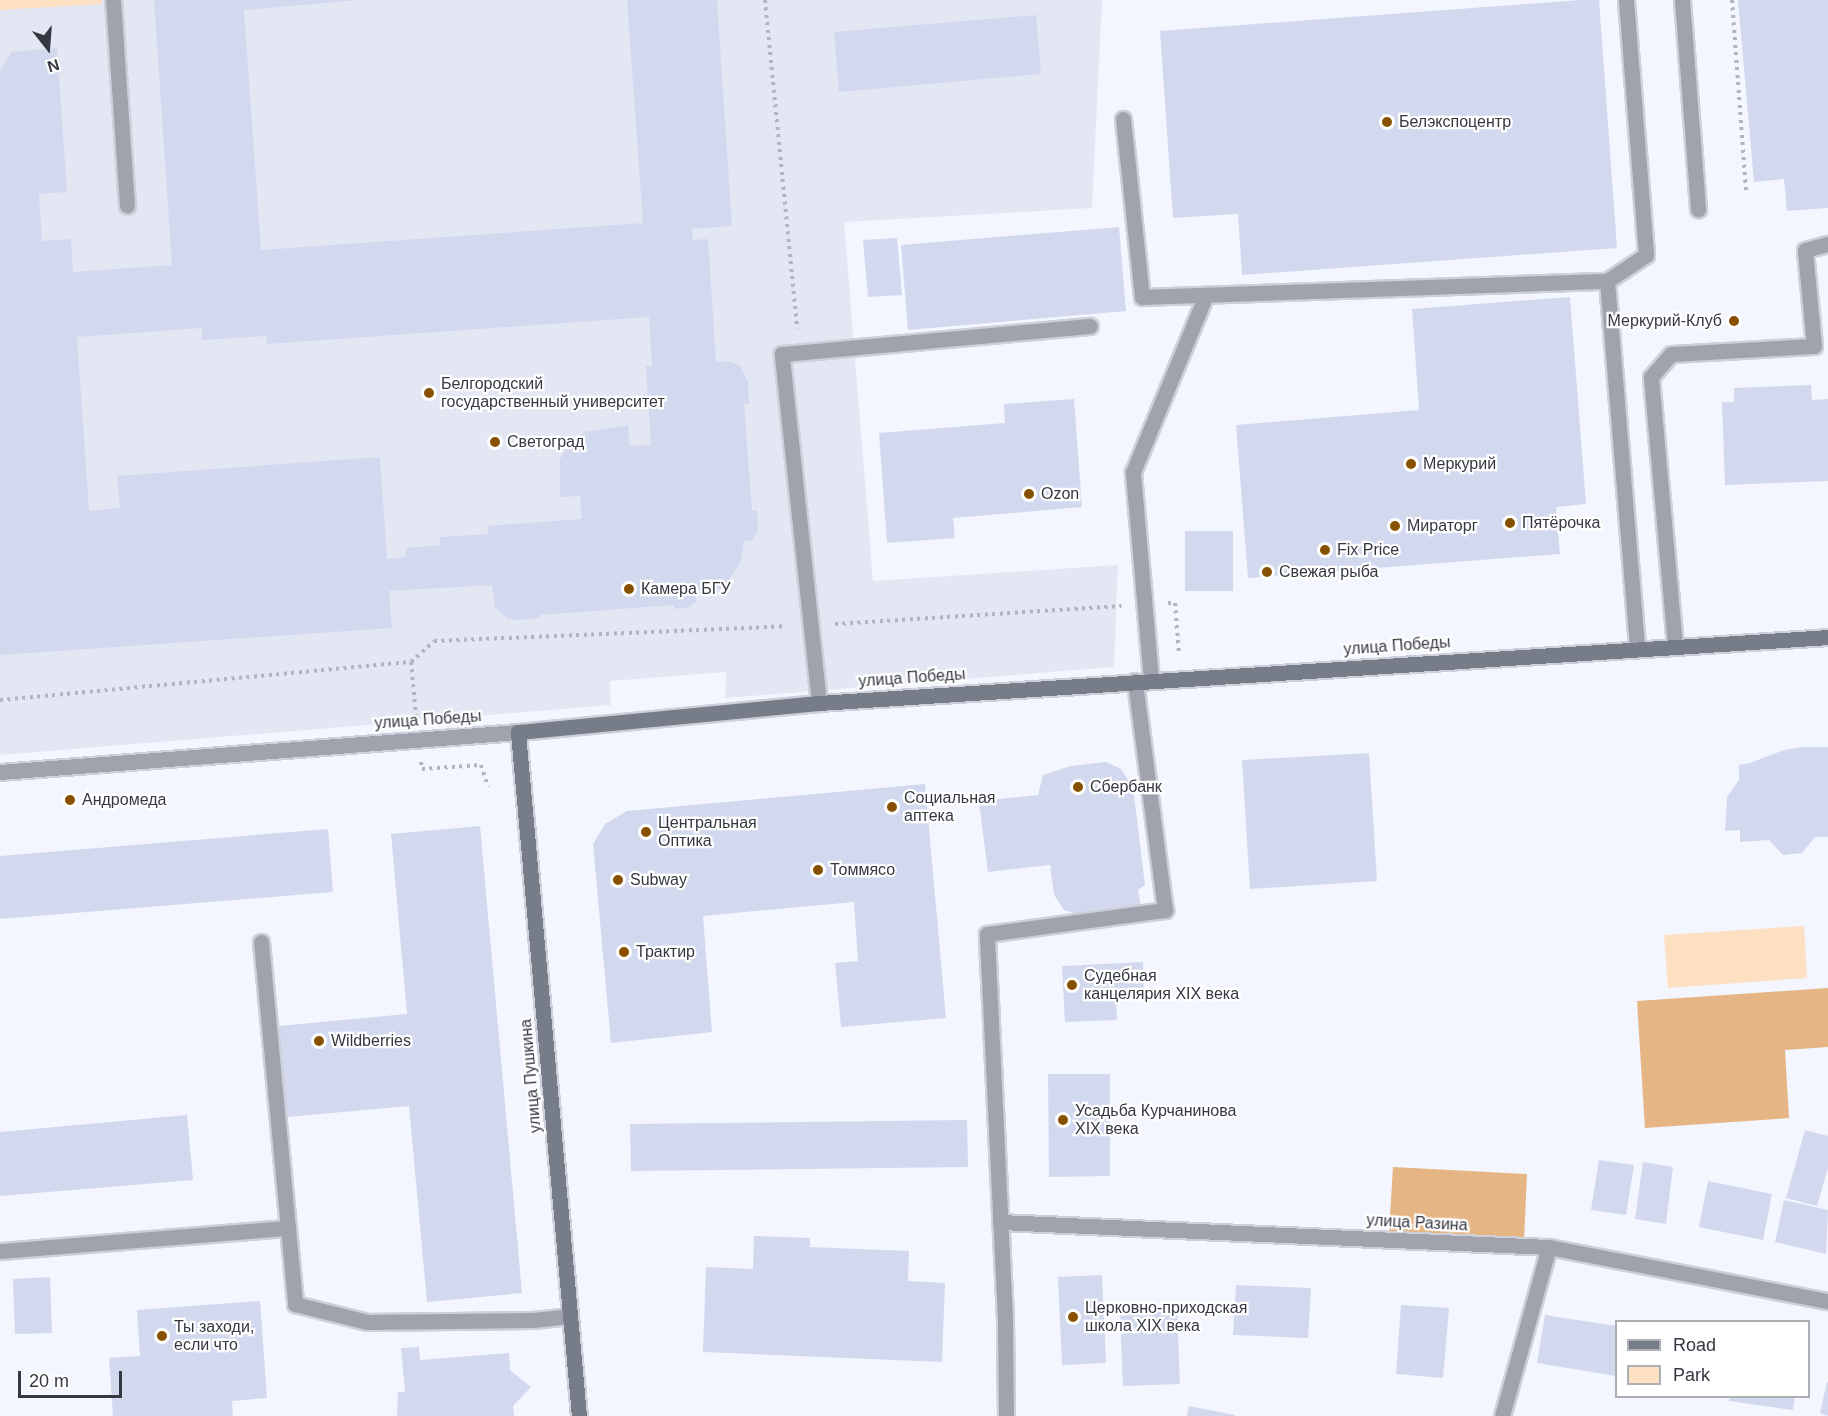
<!DOCTYPE html>
<meta charset="utf-8">
<style>
body{margin:0}
#map{position:relative;width:1828px;height:1416px;overflow:hidden;background:#f3f6fe;font-family:Arial,sans-serif}
div>[style]{position:absolute}
[style*='--x']{left:calc(var(--x)*1px);top:calc(var(--y)*1px);width:calc(var(--w)*1px);rotate:calc(var(--a)*1deg)}
.built>*{inset:0;background:#e3e7f3}
.green>*{inset:0;background:#fddfc2}
.forest>*{inset:0;background:#e6b584}
.building>*{inset:0;background:#d2d9ef}
.path>*{height:4px;margin-top:-2px;transform-origin:0;background:repeating-linear-gradient(90deg,#b2b5bd 0 3px,transparent 0 7.5px)}
.roads{filter:drop-shadow(2px 0 #cdd0d8) drop-shadow(-2px 0 #cdd0d8) drop-shadow(0 2px #cdd0d8) drop-shadow(0 -2px #cdd0d8)}
.lane>*{height:15px;margin:-7.5px;padding:0 7.5px;transform-origin:7.5px;border-radius:7.5px;background:#a0a3ad}
.street>*{height:15px;margin:-7.5px;padding:0 7.5px;transform-origin:7.5px;border-radius:7.5px;background:#a0a3ad}
.secondary>*{height:15px;margin:-7.5px;padding:0 7.5px;transform-origin:7.5px;border-radius:7.5px;background:#777c89}
.dots>*{width:16px;height:16px;translate:-50% -50%;box-sizing:border-box;border:3px solid #fff;border-radius:50%}
span{translate:-50% -50%;white-space:nowrap;text-align:center;line-height:1.15;-webkit-text-stroke:4.5px #fff;paint-order:stroke}
.poi-label{font-size:16px;color:#353841}
.left{translate:0 -50%;text-align:left}
.right{translate:-100% -50%;text-align:right}
.street-label{font-size:16px;color:#353841}
.legend{position:absolute;left:1615px;top:1320px;width:195px;height:78px;box-sizing:border-box;background:#fff;border:2px solid #aeafb3;margin:0;padding:8px 10px;list-style:none;font-size:18px;color:#353841}
.legend li{display:flex;align-items:center;gap:12px;height:30px}
.legend b{width:30px;border:2px solid #aeafb3}
.north{position:absolute;left:18px;top:18px;width:60px;height:60px;-webkit-text-stroke:4px #fff;paint-order:stroke;rotate:163deg;font-size:16px;font-weight:700;line-height:24px;text-align:center;color:#353841}
.north::after{content:'';display:block;margin:auto;width:21px;height:27px;background:#353841;clip-path:polygon(50% 0,100% 100%,50% 72%,0 100%)}
.scale{position:absolute;left:18px;top:1371px;width:104px;height:27px;box-sizing:border-box;border:3px solid #353841;border-top:0;padding-left:8px;font-size:18px;line-height:21px;white-space:nowrap;color:#353841;-webkit-text-stroke:4px #fff;paint-order:stroke}
</style>
<div id="map">
<div class="built">
<div style="clip-path:polygon(0 0,1102px 0,1092px 208px,844px 222px,873px 581px,1118px 565px,1114px 667px,725px 698px,726px 672px,610px 681px,611px 705px,0 755px)"></div>
</div>
<div class="green">
<div style="clip-path:polygon(0 0,102px 0,102px 4px,0 10px)"></div>
<div style="clip-path:polygon(1804px 926px,1807px 978px,1668px 988px,1664px 935px)"></div>
</div>
<div class="forest">
<div style="clip-path:polygon(1828px 988px,1828px 1047px,1785px 1050px,1789px 1118px,1645px 1128px,1637px 1001px)"></div>
<div style="clip-path:polygon(1393px 1167px,1527px 1174px,1524px 1240px,1389px 1233px)"></div>
</div>
<div class="building">
<div style="clip-path:polygon(evenodd,154px 0,359px 0,244px 10px,261px 250px,643px 223px,627px 0,717px 0,732px 226px,692px 229px,693px 240px,708px 239px,716px 361px,732px 362px,740px 366px,748px 382px,749px 404px,744px 404px,752px 511px,757px 510px,758px 531px,753px 540px,744px 541px,741px 561px,725px 586px,716px 591px,696px 596px,696px 602px,690px 607px,675px 609px,674px 605px,540px 615px,540px 618px,517px 620px,508px 619px,495px 607px,492px 585px,389px 591px,392px 628px,0 655px,0 70px,12px 52px,57px 48px,67px 192px,39px 194px,42px 241px,71px 239px,73px 272px,172px 265px,154px 0,649px 317px,652px 366px,646px 366px,651px 445px,630px 446px,628px 425px,584px 432px,569px 443px,560px 459px,560px 497px,580px 496px,582px 519px,488px 526px,488px 534px,440px 537px,440px 545px,406px 548px,406px 557px,387px 559px,380px 457px,117px 476px,120px 508px,89px 511px,77px 337px,202px 328px,202px 340px,267px 336px,267px 344px,649px 317px)"></div>
<div style="clip-path:polygon(1581px 0,1599px 0,1617px 248px,1242px 275px,1238px 214px,1173px 218px,1160px 31px)"></div>
<div style="clip-path:polygon(1738px 0,1828px 0,1828px 208px,1787px 211px,1784px 179px,1754px 182px)"></div>
<div style="clip-path:polygon(1036px 15px,1041px 74px,839px 92px,834px 32px)"></div>
<div style="clip-path:polygon(1119px 227px,1126px 311px,908px 330px,901px 245px)"></div>
<div style="clip-path:polygon(897px 238px,902px 295px,868px 297px,863px 240px)"></div>
<div style="clip-path:polygon(1570px 297px,1586px 504px,1556px 507px,1560px 554px,1248px 578px,1236px 425px,1419px 410px,1412px 309px)"></div>
<div style="clip-path:polygon(1811px 385px,1812px 400px,1828px 399px,1828px 481px,1725px 485px,1722px 402px,1734px 402px,1734px 388px)"></div>
<div style="clip-path:polygon(1074px 399px,1082px 507px,953px 518px,955px 538px,887px 543px,879px 433px,1005px 423px,1004px 404px)"></div>
<div style="clip-path:polygon(1185px 531px,1233px 531px,1233px 591px,1185px 591px)"></div>
<div style="clip-path:polygon(1802px 747px,1828px 747px,1828px 837px,1815px 837px,1802px 853px,1783px 855px,1769px 840px,1740px 842px,1740px 830px,1725px 831px,1727px 797px,1739px 780px,1739px 765px,1750px 763px,1784px 750px)"></div>
<div style="clip-path:polygon(1369px 753px,1377px 881px,1250px 889px,1242px 760px)"></div>
<div style="clip-path:polygon(1106px 762px,1121px 769px,1133px 787px,1145px 885px,1138px 890px,1141px 908px,1080px 915px,1064px 910px,1054px 895px,1050px 865px,988px 872px,979px 801px,1038px 795px,1043px 775px,1071px 766px)"></div>
<div style="clip-path:polygon(925px 784px,946px 1018px,841px 1027px,835px 963px,858px 961px,854px 902px,703px 916px,712px 1032px,611px 1043px,593px 844px,605px 824px,627px 811px)"></div>
<div style="clip-path:polygon(480px 826px,522px 1293px,427px 1302px,409px 1106px,287px 1117px,279px 1026px,407px 1014px,391px 834px)"></div>
<div style="clip-path:polygon(328px 829px,333px 892px,0 919px,0 856px)"></div>
<div style="clip-path:polygon(1143px 962px,1144px 998px,1116px 1000px,1117px 1020px,1065px 1022px,1062px 966px)"></div>
<div style="clip-path:polygon(1048px 1074px,1110px 1074px,1110px 1176px,1049px 1177px)"></div>
<div style="clip-path:polygon(187px 1115px,193px 1180px,0 1196px,0 1132px)"></div>
<div style="clip-path:polygon(967px 1120px,968px 1167px,631px 1171px,630px 1124px)"></div>
<div style="clip-path:polygon(1805px 1130px,1828px 1136px,1828px 1168px,1817px 1206px,1786px 1198px)"></div>
<div style="clip-path:polygon(1599px 1160px,1634px 1165px,1626px 1215px,1591px 1210px)"></div>
<div style="clip-path:polygon(1643px 1162px,1673px 1167px,1666px 1224px,1635px 1219px)"></div>
<div style="clip-path:polygon(1708px 1181px,1772px 1194px,1763px 1240px,1699px 1227px)"></div>
<div style="clip-path:polygon(1784px 1200px,1828px 1210px,1826px 1254px,1775px 1242px)"></div>
<div style="clip-path:polygon(754px 1236px,810px 1238px,810px 1247px,909px 1251px,908px 1281px,945px 1283px,942px 1362px,703px 1352px,706px 1267px,753px 1269px)"></div>
<div style="clip-path:polygon(1102px 1275px,1106px 1363px,1062px 1365px,1058px 1277px)"></div>
<div style="clip-path:polygon(50px 1277px,52px 1333px,15px 1334px,13px 1279px)"></div>
<div style="clip-path:polygon(1236px 1285px,1311px 1288px,1308px 1338px,1233px 1335px)"></div>
<div style="clip-path:polygon(260px 1301px,267px 1398px,232px 1401px,233px 1416px,113px 1416px,109px 1358px,140px 1356px,137px 1310px)"></div>
<div style="clip-path:polygon(1401px 1305px,1449px 1308px,1443px 1378px,1396px 1374px)"></div>
<div style="clip-path:polygon(1177px 1311px,1180px 1384px,1123px 1386px,1120px 1313px)"></div>
<div style="clip-path:polygon(1545px 1315px,1616px 1326px,1616px 1376px,1537px 1363px)"></div>
<div style="clip-path:polygon(419px 1347px,420px 1360px,509px 1353px,510px 1370px,531px 1387px,513px 1406px,514px 1416px,397px 1416px,398px 1392px,405px 1392px,401px 1348px)"></div>
<div style="clip-path:polygon(1827px 1382px,1828px 1382px,1828px 1416px,1820px 1413px)"></div>
<div style="clip-path:polygon(1730px 1396px,1795px 1396px,1793px 1410px,1729px 1401px)"></div>
<div style="clip-path:polygon(1189px 1406px,1235px 1415px,1235px 1416px,1187px 1416px)"></div>
</div>
<div class="path">
<div style="--x:765;--y:0;--w:330;--a:84.4"></div>
<div style="--x:1732;--y:0;--w:191;--a:85.8"></div>
<div style="--x:1168;--y:603;--w:7;--a:0"></div>
<div style="--x:1175;--y:603;--w:51;--a:85.5"></div>
<div style="--x:835;--y:624;--w:287;--a:-3.6"></div>
<div style="--x:411;--y:662;--w:31;--a:-42"></div>
<div style="--x:434;--y:641;--w:352;--a:-2.4"></div>
<div style="--x:0;--y:700;--w:413;--a:-5.3"></div>
<div style="--x:411;--y:662;--w:54;--a:84.7"></div>
<div style="--x:421;--y:762;--w:7;--a:82"></div>
<div style="--x:422;--y:769;--w:59;--a:-3.9"></div>
<div style="--x:481;--y:765;--w:23;--a:72"></div>
</div>
<div class="roads">
<div class="lane">
<div style="--x:113;--y:0;--w:206;--a:86.1"></div>
<div style="--x:1626;--y:0;--w:256;--a:85.5"></div>
<div style="--x:1646;--y:255;--w:47;--a:146.3"></div>
<div style="--x:1607;--y:281;--w:368;--a:85.3"></div>
<div style="--x:1682;--y:0;--w:210;--a:85.6"></div>
<div style="--x:1123;--y:119;--w:179;--a:83.9"></div>
<div style="--x:1142;--y:297;--w:465;--a:-2"></div>
<div style="--x:1675;--y:646;--w:270;--a:-95.1"></div>
<div style="--x:1651;--y:377;--w:30;--a:-49"></div>
<div style="--x:1671;--y:354;--w:143;--a:-3.2"></div>
<div style="--x:1814;--y:346;--w:96;--a:-95.4"></div>
<div style="--x:1805;--y:250;--w:24;--a:-15"></div>
<div style="--x:1151;--y:679;--w:208;--a:-95"></div>
<div style="--x:1133;--y:472;--w:191;--a:-67.6"></div>
<div style="--x:819;--y:703;--w:351;--a:-96.1"></div>
<div style="--x:782;--y:354;--w:309;--a:-5.2"></div>
<div style="--x:261;--y:942;--w:364;--a:84.6"></div>
<div style="--x:295;--y:1304;--w:74;--a:14"></div>
<div style="--x:367;--y:1322;--w:166;--a:-0.7"></div>
<div style="--x:533;--y:1320;--w:37;--a:-6"></div>
<div style="--x:0;--y:1251;--w:289;--a:-4.6"></div>
<div style="--x:1006;--y:1416;--w:97;--a:-90.6"></div>
<div style="--x:1005;--y:1319;--w:385;--a:-92.7"></div>
<div style="--x:987;--y:934;--w:180;--a:-7.7"></div>
<div style="--x:1165;--y:910;--w:231;--a:-97.5"></div>
<div style="--x:1502;--y:1416;--w:175;--a:-74.5"></div>
</div>
<div class="street">
<div style="--x:0;--y:772;--w:520;--a:-4.42"></div>
<div style="--x:1000;--y:1222;--w:550;--a:2.61"></div>
<div style="--x:1549;--y:1247;--w:284;--a:11"></div>
</div>
<div class="secondary">
<div style="--x:579;--y:1416;--w:687;--a:-95.1"></div>
<div style="--x:518;--y:732;--w:302;--a:-5.5"></div>
<div style="--x:819;--y:703;--w:1011;--a:-3.74"></div>
</div>
</div>
<div class="dots">
<div style="left:1387px;top:122px;background:#885101"></div>
<div style="left:1734px;top:321px;background:#885101"></div>
<div style="left:429px;top:393px;background:#885101"></div>
<div style="left:495px;top:442px;background:#885101"></div>
<div style="left:1411px;top:464px;background:#885101"></div>
<div style="left:1029px;top:494px;background:#885101"></div>
<div style="left:1510px;top:523px;background:#885101"></div>
<div style="left:1395px;top:526px;background:#885101"></div>
<div style="left:1325px;top:550px;background:#885101"></div>
<div style="left:1267px;top:572px;background:#885101"></div>
<div style="left:629px;top:589px;background:#885101"></div>
<div style="left:1078px;top:787px;background:#885101"></div>
<div style="left:70px;top:800px;background:#885101"></div>
<div style="left:892px;top:807px;background:#885101"></div>
<div style="left:646px;top:832px;background:#885101"></div>
<div style="left:818px;top:870px;background:#885101"></div>
<div style="left:618px;top:880px;background:#885101"></div>
<div style="left:624px;top:952px;background:#885101"></div>
<div style="left:1072px;top:985px;background:#885101"></div>
<div style="left:319px;top:1041px;background:#885101"></div>
<div style="left:1063px;top:1120px;background:#885101"></div>
<div style="left:1073px;top:1317px;background:#885101"></div>
<div style="left:162px;top:1336px;background:#885101"></div>
</div>
<div class="poi-label">
<span class="left" style="left:1399px;top:122px">Белэкспоцентр</span>
<span class="right" style="left:1722px;top:321px">Меркурий-Клуб</span>
<span class="left" style="left:441px;top:393px">Белгородский<br>государственный университет</span>
<span class="left" style="left:507px;top:442px">Светоград</span>
<span class="left" style="left:1423px;top:464px">Меркурий</span>
<span class="left" style="left:1041px;top:494px">Ozon</span>
<span class="left" style="left:1522px;top:523px">Пятёрочка</span>
<span class="left" style="left:1407px;top:526px">Мираторг</span>
<span class="left" style="left:1337px;top:550px">Fix Price</span>
<span class="left" style="left:1279px;top:572px">Свежая рыба</span>
<span class="left" style="left:641px;top:589px">Камера БГУ</span>
<span class="left" style="left:1090px;top:787px">Сбербанк</span>
<span class="left" style="left:904px;top:807px">Социальная<br>аптека</span>
<span class="left" style="left:82px;top:800px">Андромеда</span>
<span class="left" style="left:658px;top:832px">Центральная<br>Оптика</span>
<span class="left" style="left:830px;top:870px">Томмясо</span>
<span class="left" style="left:630px;top:880px">Subway</span>
<span class="left" style="left:636px;top:952px">Трактир</span>
<span class="left" style="left:1084px;top:985px">Судебная<br>канцелярия XIX века</span>
<span class="left" style="left:331px;top:1041px">Wildberries</span>
<span class="left" style="left:1075px;top:1120px">Усадьба Курчанинова<br>XIX века</span>
<span class="left" style="left:1085px;top:1317px">Церковно-приходская<br>школа XIX века</span>
<span class="left" style="left:174px;top:1336px">Ты заходи,<br>если что</span>
</div>
<div class="street-label">
<span style="left:1397px;top:646px;rotate:-4deg">улица Победы</span>
<span style="left:912px;top:678px;rotate:-4deg">улица Победы</span>
<span style="left:428px;top:720px;rotate:-4deg">улица Победы</span>
<span style="left:531px;top:1076px;rotate:-95deg">улица Пушкина</span>
<span style="left:1417px;top:1223px;rotate:3deg">улица Разина</span>
</div>
<ul class="legend">
<li><b style="height:8px;background:#777c89"></b>Road</li>
<li><b style="height:16px;background:#fddfc2"></b>Park</li>
</ul>
<div class="north">N</div>
<div class="scale">20 m</div>
</div>
